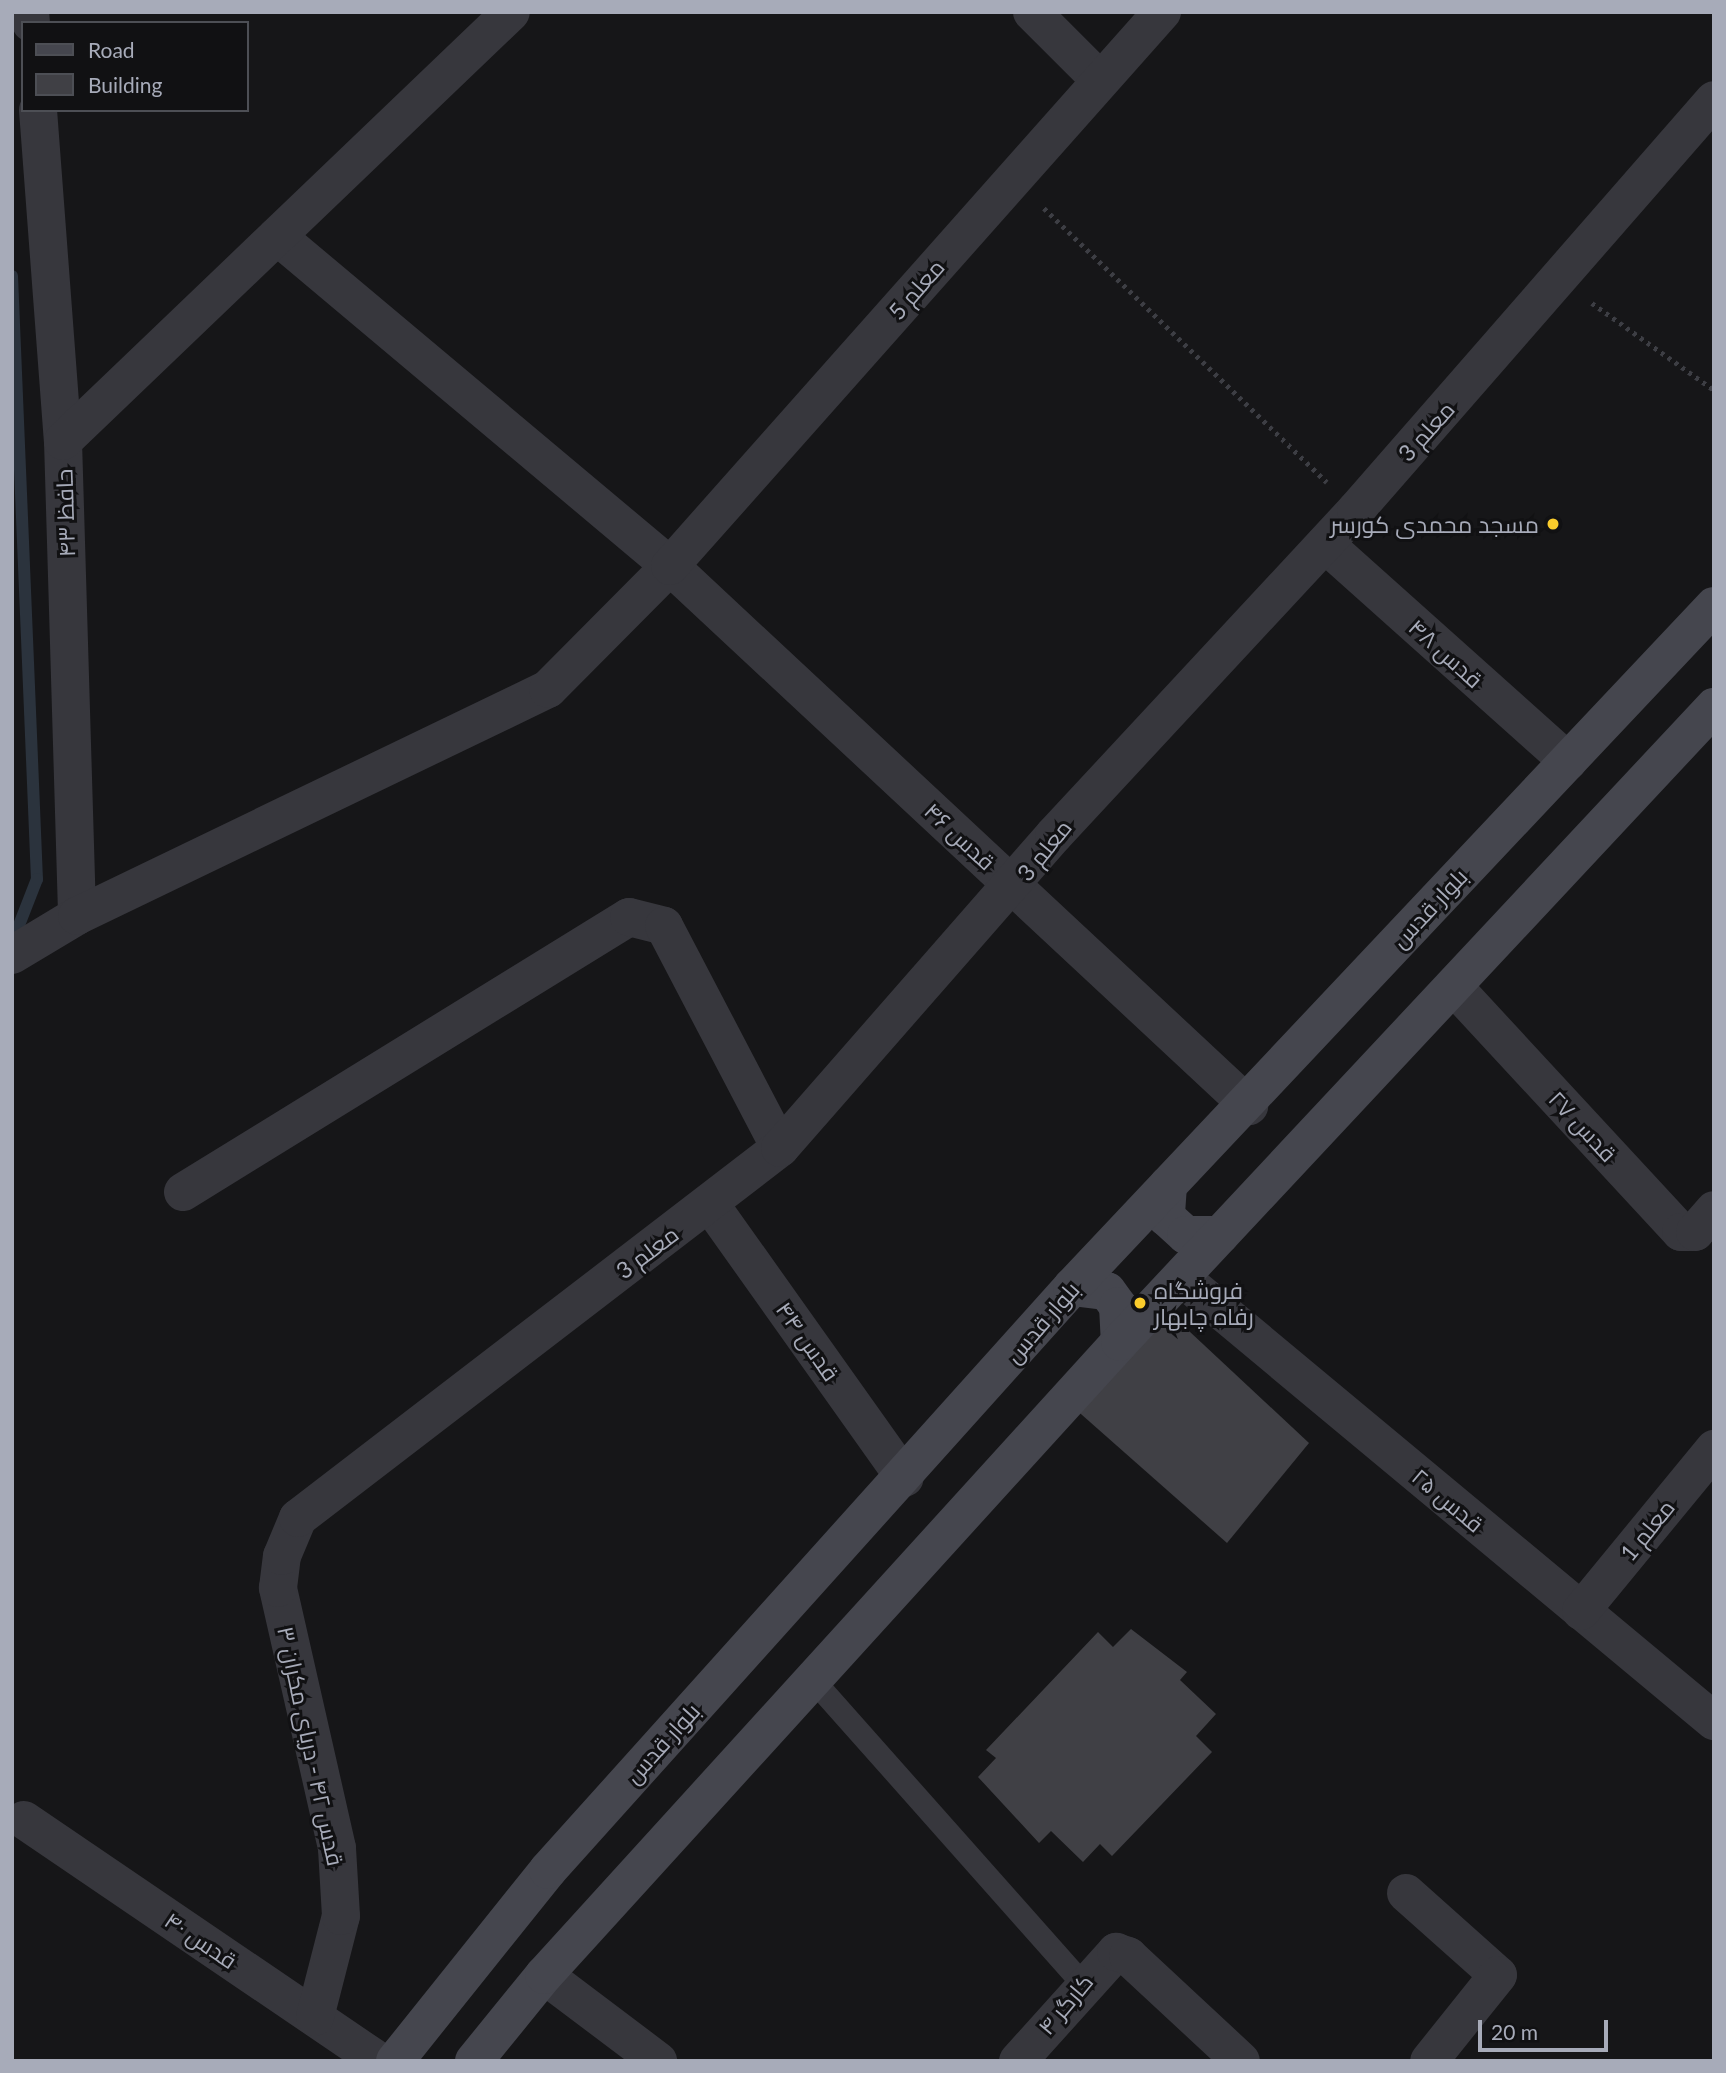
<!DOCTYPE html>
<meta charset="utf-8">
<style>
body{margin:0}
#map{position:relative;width:1726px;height:2073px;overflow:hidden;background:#161618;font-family:Lato,Cairo,sans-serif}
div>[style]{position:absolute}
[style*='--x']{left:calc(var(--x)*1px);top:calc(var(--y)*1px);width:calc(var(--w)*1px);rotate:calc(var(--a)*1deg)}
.stream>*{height:12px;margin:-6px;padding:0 6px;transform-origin:6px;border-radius:6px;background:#2b333d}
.building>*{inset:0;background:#404045}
.path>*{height:4.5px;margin-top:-2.25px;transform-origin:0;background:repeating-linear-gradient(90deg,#3d3e44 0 3.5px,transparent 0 8.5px)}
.service>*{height:23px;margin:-11.5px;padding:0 11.5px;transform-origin:11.5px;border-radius:11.5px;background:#37373d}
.minor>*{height:38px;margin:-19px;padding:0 19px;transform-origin:19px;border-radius:19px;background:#37373d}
.secondary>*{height:38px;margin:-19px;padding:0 19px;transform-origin:19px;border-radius:19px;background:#45464e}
.dots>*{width:19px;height:19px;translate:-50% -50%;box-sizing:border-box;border:4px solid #111113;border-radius:50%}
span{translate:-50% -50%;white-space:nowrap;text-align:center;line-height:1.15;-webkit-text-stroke:6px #111113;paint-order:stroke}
.street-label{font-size:23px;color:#a7abb9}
.poi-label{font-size:23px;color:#a7abb9}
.right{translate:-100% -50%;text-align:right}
.left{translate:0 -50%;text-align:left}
.frame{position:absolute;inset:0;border:14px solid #a7abb9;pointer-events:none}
.legend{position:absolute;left:21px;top:21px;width:228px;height:91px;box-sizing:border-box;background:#111113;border:2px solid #4d4f55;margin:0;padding:9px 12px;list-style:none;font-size:21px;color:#a7abb9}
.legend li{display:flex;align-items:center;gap:14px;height:35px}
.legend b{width:35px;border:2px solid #4d4f55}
.scale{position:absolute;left:1478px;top:2020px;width:130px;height:32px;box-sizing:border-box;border:4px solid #a7abb9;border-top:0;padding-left:9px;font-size:21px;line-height:24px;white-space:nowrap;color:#a7abb9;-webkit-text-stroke:5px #111113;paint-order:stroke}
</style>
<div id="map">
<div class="stream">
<div style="--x:12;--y:276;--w:604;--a:87.63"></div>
<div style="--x:37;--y:879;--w:69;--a:111.3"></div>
</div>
<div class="building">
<div style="clip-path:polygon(1155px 1317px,1174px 1317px,1309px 1443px,1227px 1543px,1073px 1407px)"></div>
<div style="clip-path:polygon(1131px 1629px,1187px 1672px,1180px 1680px,1216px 1714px,1196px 1736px,1212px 1752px,1112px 1856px,1100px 1844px,1083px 1862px,1051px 1831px,1039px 1843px,978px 1777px,996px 1758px,986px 1750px,1098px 1632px,1113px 1647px)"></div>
</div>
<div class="path">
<div style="--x:1044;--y:208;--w:394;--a:44.1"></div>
<div style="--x:1592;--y:303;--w:150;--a:35.5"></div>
</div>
<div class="service">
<div style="--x:813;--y:1680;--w:405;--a:48.4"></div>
</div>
<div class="minor">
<div style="--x:30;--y:12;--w:11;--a:85"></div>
<div style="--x:1032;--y:12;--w:96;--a:45"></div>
<div style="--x:38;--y:110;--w:332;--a:85.7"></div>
<div style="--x:63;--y:441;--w:475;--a:88.3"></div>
<div style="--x:277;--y:236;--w:513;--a:40.02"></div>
<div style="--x:670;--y:566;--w:792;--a:43"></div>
<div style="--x:63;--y:441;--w:620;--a:-43.76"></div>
<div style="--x:1325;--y:544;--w:326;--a:41.8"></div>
<div style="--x:12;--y:955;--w:76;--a:-31"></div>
<div style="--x:77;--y:916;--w:523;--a:-25.73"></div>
<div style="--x:548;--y:689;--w:173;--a:-45.2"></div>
<div style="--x:670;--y:566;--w:741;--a:-48.39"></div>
<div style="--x:1454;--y:987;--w:334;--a:47.2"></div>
<div style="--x:1681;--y:1232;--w:14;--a:0"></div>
<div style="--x:1695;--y:1232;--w:29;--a:-49"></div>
<div style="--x:183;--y:1192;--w:524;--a:-31.66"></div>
<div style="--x:629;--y:917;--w:36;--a:14"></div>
<div style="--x:664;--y:926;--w:250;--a:62.4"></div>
<div style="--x:710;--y:1204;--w:336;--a:54.6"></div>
<div style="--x:1183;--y:1279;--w:691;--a:39.77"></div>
<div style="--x:1581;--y:1611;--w:210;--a:-50.6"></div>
<div style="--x:24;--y:1820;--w:428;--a:34.2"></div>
<div style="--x:1406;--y:1893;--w:123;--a:41.7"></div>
<div style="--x:1498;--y:1975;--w:110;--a:128.7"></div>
<div style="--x:544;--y:1975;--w:143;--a:37"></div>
<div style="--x:315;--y:2017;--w:104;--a:-75.6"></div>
<div style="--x:341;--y:1916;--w:68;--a:-93.4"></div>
<div style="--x:337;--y:1848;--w:267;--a:-102.8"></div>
<div style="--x:278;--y:1588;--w:32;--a:-83"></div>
<div style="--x:282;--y:1556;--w:41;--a:-67.2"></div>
<div style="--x:298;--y:1518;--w:608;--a:-37.51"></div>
<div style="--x:780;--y:1148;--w:416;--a:-48.8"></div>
<div style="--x:1054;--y:835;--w:444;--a:-47.1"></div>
<div style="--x:1356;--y:510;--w:544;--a:-48.87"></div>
<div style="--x:1018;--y:2061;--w:147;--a:-48"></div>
<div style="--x:1116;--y:1952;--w:13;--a:18"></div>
<div style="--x:1128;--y:1956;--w:154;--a:42.9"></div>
</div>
<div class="secondary">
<div style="--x:1168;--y:1185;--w:32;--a:94"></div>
<div style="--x:1166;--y:1217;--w:27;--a:42"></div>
<div style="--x:1186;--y:1235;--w:34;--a:0"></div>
<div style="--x:1072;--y:1287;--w:35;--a:7"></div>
<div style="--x:1107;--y:1291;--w:19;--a:54"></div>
<div style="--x:1118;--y:1306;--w:36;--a:87"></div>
<div style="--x:395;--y:2061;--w:245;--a:-51.3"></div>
<div style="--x:548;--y:1870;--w:784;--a:-48.05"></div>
<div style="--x:1072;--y:1287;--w:936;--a:-46.69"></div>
<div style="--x:474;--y:2061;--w:111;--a:-50.9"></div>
<div style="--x:544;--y:1975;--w:856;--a:-47.7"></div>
<div style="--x:1120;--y:1342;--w:870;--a:-46.91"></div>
</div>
<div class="dots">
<div style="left:1553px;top:524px;background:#facc2c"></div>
<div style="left:1140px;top:1303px;background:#facc2c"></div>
</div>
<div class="street-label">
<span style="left:916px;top:289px;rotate:-49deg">معلم 5</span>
<span style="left:1426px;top:431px;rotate:-48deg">معلم 3</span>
<span style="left:65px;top:513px;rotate:-92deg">حافظ ۴۳</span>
<span style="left:1446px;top:653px;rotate:42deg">قدس ۴۸</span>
<span style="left:960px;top:836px;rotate:43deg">قدس ۴۶</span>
<span style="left:1044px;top:850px;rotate:-51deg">معلم 3</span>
<span style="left:1429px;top:908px;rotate:-47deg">بلوار قدس</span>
<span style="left:1583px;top:1126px;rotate:47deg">قدس ۲۷</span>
<span style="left:647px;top:1252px;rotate:-37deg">معلم 3</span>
<span style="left:1042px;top:1322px;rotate:-49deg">بلوار قدس</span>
<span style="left:808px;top:1341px;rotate:55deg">قدس ۴۴</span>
<span style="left:1448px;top:1500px;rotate:40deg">قدس ۲۵</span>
<span style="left:1647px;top:1530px;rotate:-51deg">معلم 1</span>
<span style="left:662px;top:1743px;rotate:-48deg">بلوار قدس</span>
<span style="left:311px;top:1746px;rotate:78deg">قدس ۴۲ - دریای مکران ۳</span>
<span style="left:201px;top:1940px;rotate:34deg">قدس ۴۰</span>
<span style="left:1065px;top:2004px;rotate:-50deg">کارگر ۴</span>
</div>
<div class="poi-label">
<span class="right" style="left:1539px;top:524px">مسجد محمدی کورسر</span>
<span class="left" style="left:1154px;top:1303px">فروشگاه<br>رفاه چابهار</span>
</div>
<div class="frame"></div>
<ul class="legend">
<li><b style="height:9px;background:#45464e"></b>Road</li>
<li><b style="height:19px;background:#404045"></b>Building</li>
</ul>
<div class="scale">20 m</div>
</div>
